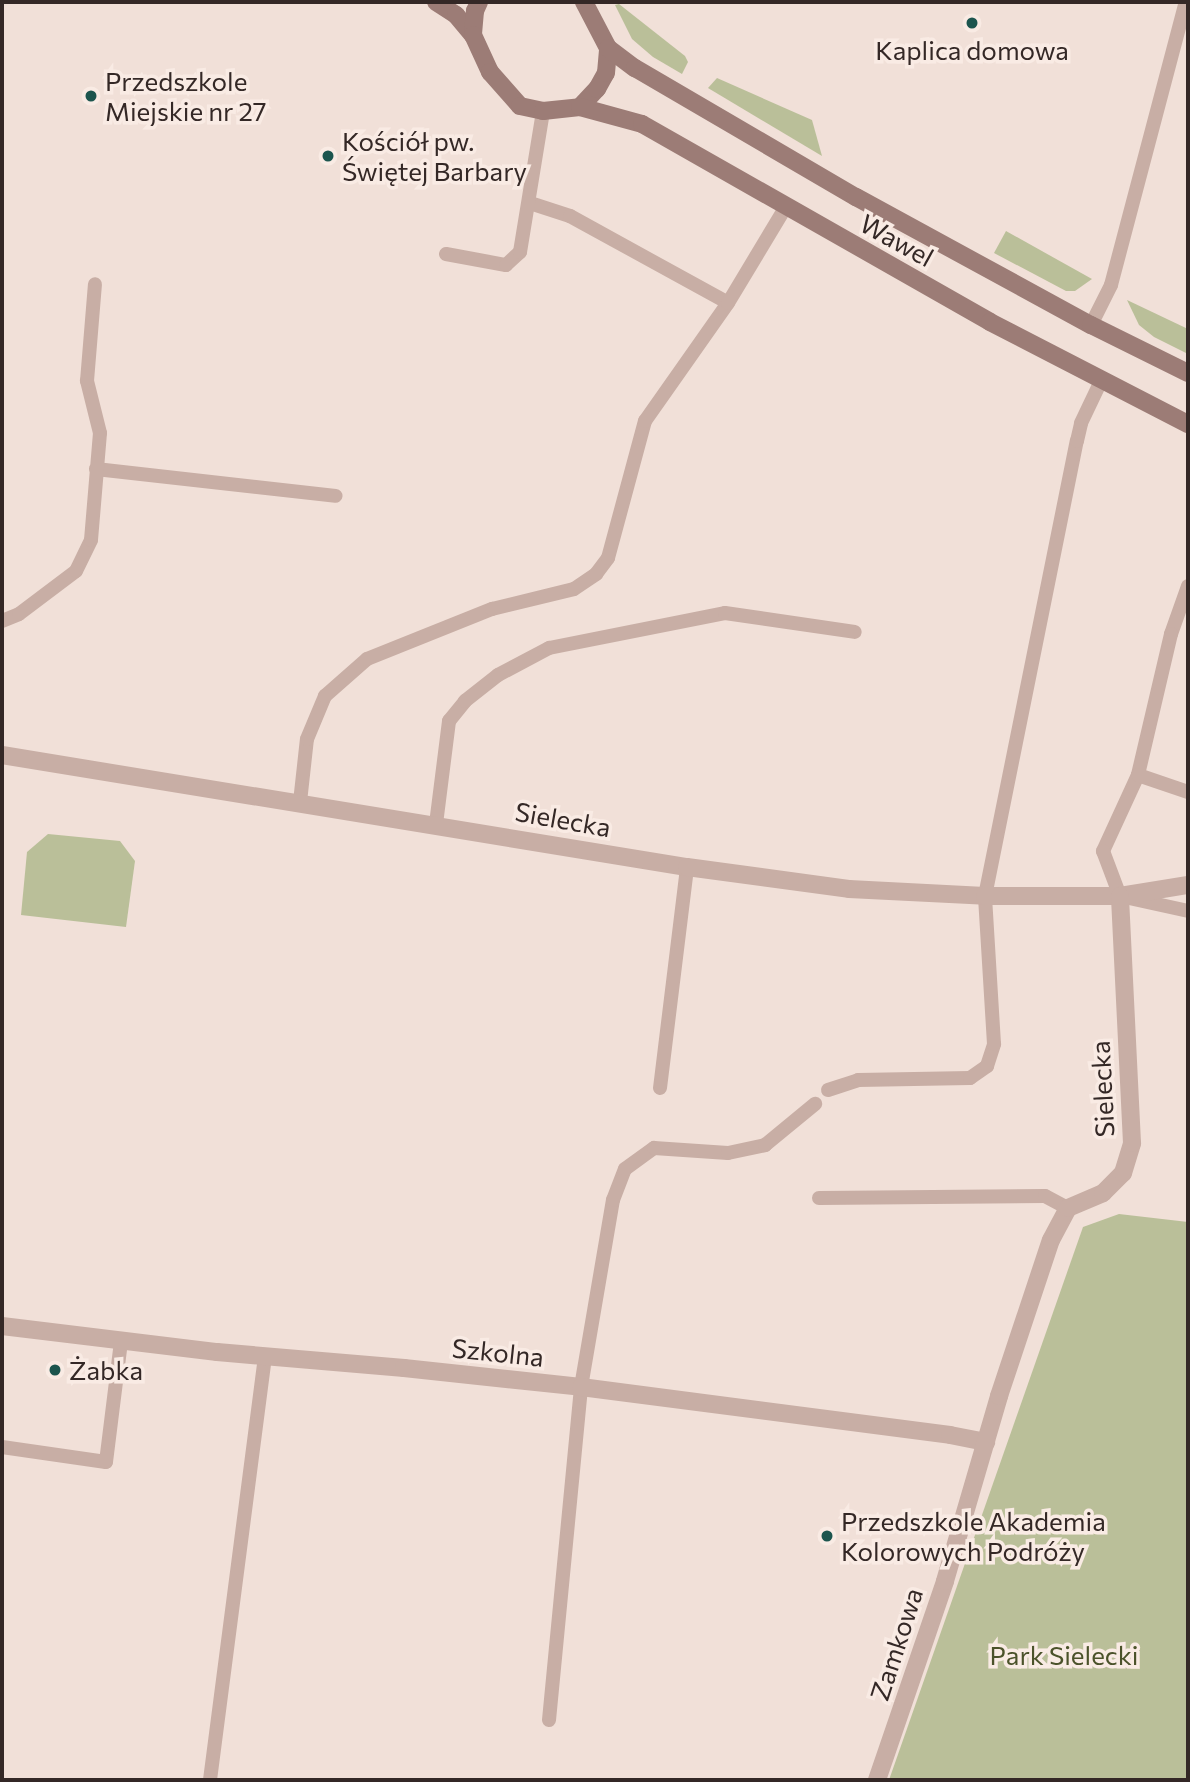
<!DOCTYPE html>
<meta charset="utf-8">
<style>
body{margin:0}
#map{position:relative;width:1190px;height:1782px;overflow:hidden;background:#f1e0d8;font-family:Commissioner,sans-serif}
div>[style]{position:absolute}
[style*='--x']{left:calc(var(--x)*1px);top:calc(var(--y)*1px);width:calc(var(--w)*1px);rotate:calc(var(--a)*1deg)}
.green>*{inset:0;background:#babf99}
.lane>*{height:14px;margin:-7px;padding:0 7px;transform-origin:7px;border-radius:7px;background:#c8aea5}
.street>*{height:18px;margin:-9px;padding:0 9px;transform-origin:9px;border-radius:9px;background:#c8aea5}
.secondary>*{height:18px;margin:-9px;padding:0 9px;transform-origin:9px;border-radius:9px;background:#9c7c76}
.dots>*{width:19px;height:19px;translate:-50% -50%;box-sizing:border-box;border:4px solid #f9ebe4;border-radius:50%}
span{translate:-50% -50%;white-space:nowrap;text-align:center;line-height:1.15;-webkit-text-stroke:7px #f9ebe4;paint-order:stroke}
.poi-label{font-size:26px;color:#342826}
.left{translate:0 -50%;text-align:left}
.street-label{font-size:26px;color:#342826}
.park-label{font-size:26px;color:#4b522a}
.frame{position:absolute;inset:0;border:4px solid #342826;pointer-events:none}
</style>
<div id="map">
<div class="green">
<div style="clip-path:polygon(619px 4px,685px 56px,688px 62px,682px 74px,653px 57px,632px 39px,615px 5px)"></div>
<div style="clip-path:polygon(717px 78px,812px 120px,822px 156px,708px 88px)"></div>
<div style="clip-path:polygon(1006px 231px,1092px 279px,1075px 291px,1066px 291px,994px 253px)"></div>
<div style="clip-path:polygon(1127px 300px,1188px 329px,1188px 354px,1154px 337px,1139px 325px)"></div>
<div style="clip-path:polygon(48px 834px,120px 841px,135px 861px,126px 927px,21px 915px,27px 852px)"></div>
<div style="clip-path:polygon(1119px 1214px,1188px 1222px,1188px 1780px,889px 1780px,1083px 1227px)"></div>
</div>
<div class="lane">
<div style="--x:530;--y:203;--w:42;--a:18"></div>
<div style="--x:570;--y:216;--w:180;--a:28.8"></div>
<div style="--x:446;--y:254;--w:61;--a:10.4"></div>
<div style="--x:506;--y:265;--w:19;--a:-43"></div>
<div style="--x:520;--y:252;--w:143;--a:-80.7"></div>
<div style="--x:1091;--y:325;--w:45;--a:-63.4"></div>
<div style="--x:1111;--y:285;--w:293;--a:-75.2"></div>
<div style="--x:96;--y:469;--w:241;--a:6.4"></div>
<div style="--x:1188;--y:586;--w:51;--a:109.5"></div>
<div style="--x:1171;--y:634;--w:145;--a:103.2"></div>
<div style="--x:1138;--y:775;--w:84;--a:114.7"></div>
<div style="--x:1103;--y:851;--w:48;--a:69.3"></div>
<div style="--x:1120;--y:896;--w:70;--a:12.4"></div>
<div style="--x:2;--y:621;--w:18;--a:-22"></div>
<div style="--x:19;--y:614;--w:71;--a:-37"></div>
<div style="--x:76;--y:571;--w:34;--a:-64"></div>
<div style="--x:91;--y:540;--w:107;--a:-85.2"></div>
<div style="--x:100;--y:433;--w:54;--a:-104"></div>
<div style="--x:87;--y:381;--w:97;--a:-85.3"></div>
<div style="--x:1138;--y:775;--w:53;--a:18.8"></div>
<div style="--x:300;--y:802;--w:63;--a:-83.7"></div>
<div style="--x:307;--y:739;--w:47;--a:-67.3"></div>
<div style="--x:325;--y:696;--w:56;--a:-41.4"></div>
<div style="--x:367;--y:659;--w:135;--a:-21.8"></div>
<div style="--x:492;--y:609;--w:84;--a:-13.7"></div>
<div style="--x:574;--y:589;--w:27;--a:-34"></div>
<div style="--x:596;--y:574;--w:20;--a:-53"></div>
<div style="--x:608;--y:558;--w:142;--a:-74.9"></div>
<div style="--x:645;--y:421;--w:144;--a:-54.9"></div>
<div style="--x:728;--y:303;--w:111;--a:-59"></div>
<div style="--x:436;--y:824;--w:104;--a:-82.8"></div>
<div style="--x:449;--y:721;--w:26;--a:-51"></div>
<div style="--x:465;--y:701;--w:42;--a:-38.2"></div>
<div style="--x:498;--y:675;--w:58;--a:-27.9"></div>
<div style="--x:549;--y:648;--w:179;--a:-11.2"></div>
<div style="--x:725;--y:613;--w:131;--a:8.3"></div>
<div style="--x:660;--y:1088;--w:223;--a:-83"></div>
<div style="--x:828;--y:1090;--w:32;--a:-18"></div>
<div style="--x:858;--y:1080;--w:112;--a:-1"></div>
<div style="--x:970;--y:1078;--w:21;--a:-35"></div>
<div style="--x:987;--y:1066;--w:23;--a:-72"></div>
<div style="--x:994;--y:1044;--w:148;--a:-93.5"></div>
<div style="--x:985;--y:896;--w:464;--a:-78.6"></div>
<div style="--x:1077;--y:441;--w:18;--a:-77"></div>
<div style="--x:1081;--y:423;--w:47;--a:-64.5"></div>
<div style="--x:819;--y:1198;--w:226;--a:-0.5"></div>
<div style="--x:1045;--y:1196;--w:26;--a:28"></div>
<div style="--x:2;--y:1447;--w:105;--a:8.2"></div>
<div style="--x:106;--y:1462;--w:122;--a:-82.9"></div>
<div style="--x:549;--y:1720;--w:335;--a:-84.5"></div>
<div style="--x:581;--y:1387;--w:190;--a:-80.3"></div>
<div style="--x:613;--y:1200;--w:33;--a:-69"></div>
<div style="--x:625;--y:1169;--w:36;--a:-36"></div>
<div style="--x:654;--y:1148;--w:74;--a:3.9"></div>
<div style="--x:728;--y:1153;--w:38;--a:-12"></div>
<div style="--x:765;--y:1145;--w:65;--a:-39.4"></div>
<div style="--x:210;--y:1780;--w:427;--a:-82.6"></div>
</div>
<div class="street">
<div style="--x:2;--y:755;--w:694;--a:9.29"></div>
<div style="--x:687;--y:867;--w:163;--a:7.7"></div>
<div style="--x:849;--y:889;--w:136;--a:2.9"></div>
<div style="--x:985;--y:896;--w:135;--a:0"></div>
<div style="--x:1120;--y:896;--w:69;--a:-9.2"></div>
<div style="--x:2;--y:1326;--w:217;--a:6.9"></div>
<div style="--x:217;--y:1352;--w:188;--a:4.9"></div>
<div style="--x:404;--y:1368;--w:178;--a:6.1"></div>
<div style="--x:581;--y:1387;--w:372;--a:7.4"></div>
<div style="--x:950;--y:1435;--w:37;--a:11"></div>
<div style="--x:877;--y:1780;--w:210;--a:-71.1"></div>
<div style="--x:945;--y:1581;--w:193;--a:-73.7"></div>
<div style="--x:999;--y:1396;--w:164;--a:-71.6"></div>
<div style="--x:1051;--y:1240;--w:36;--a:-62"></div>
<div style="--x:1068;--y:1208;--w:38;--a:-23"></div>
<div style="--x:1103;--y:1193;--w:28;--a:-45"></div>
<div style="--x:1123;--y:1173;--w:31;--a:-73"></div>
<div style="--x:1132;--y:1143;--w:247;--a:-92.8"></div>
</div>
<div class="secondary">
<div style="--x:436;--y:2;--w:24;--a:33"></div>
<div style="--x:456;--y:15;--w:26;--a:50"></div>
<div style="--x:479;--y:2;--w:10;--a:114"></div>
<div style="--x:475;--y:11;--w:24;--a:95"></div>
<div style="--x:473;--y:35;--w:41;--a:65.3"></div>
<div style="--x:490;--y:72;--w:45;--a:48.6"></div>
<div style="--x:520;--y:106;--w:24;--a:12"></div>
<div style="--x:543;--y:111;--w:37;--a:-6"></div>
<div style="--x:580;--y:107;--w:25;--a:-47"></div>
<div style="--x:597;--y:89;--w:18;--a:-61"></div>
<div style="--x:606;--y:73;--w:25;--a:-85"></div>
<div style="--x:608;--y:48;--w:52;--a:-117.6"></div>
<div style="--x:608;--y:48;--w:34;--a:37"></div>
<div style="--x:635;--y:68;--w:256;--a:30.3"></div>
<div style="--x:856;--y:197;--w:268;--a:28.6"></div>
<div style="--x:1091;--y:325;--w:108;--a:26.3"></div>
<div style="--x:580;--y:107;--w:64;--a:15.3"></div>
<div style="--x:642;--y:124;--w:400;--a:29.6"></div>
<div style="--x:990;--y:322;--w:223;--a:27.3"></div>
</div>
<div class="dots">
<div style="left:972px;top:23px;background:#1c554e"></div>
<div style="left:91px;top:96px;background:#1c554e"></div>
<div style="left:328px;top:156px;background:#1c554e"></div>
<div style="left:55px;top:1370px;background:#1c554e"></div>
<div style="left:827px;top:1536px;background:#1c554e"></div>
</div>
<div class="poi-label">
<span style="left:972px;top:50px">Kaplica domowa</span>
<span class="left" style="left:105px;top:96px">Przedszkole<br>Miejskie nr 27</span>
<span class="left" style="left:342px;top:156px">Kościół pw.<br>Świętej Barbary</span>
<span class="left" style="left:69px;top:1370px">Żabka</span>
<span class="left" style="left:841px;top:1536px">Przedszkole Akademia<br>Kolorowych Podróży</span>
</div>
<div class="street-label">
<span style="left:897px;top:240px;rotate:29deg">Wawel</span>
<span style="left:563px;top:819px;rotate:10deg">Sielecka</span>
<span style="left:1102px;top:1089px;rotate:-93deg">Sielecka</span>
<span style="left:498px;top:1352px;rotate:6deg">Szkolna</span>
<span style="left:896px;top:1644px;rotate:-72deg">Zamkowa</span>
</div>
<div class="park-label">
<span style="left:1064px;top:1655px">Park Sielecki</span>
</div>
<div class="frame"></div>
</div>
